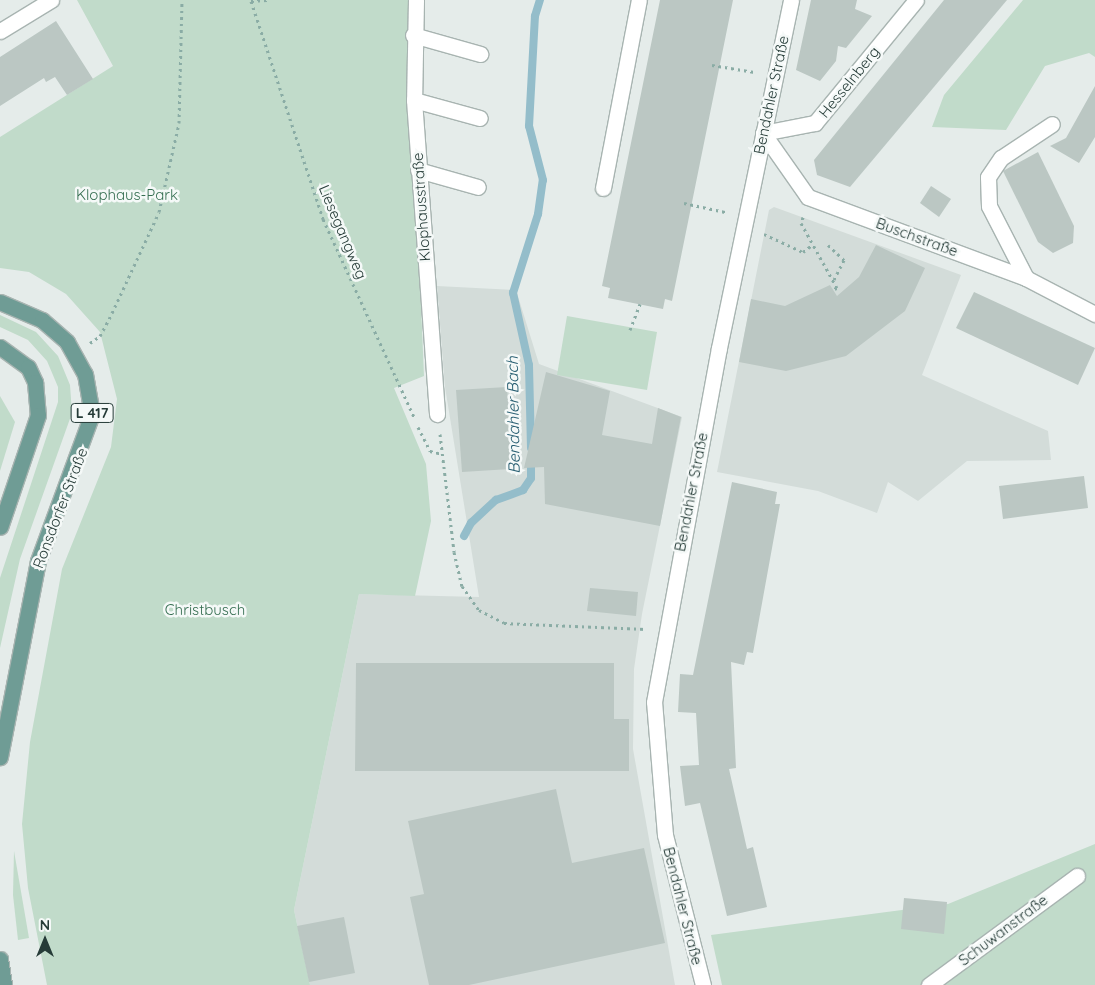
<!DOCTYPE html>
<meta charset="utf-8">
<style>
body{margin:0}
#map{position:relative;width:1095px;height:985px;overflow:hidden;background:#e5ecea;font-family:Quicksand,sans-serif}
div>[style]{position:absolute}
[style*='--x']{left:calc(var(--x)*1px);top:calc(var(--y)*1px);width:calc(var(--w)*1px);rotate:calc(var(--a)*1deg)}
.built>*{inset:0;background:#d3dcd9}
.green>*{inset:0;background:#c1dbca}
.stream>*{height:8px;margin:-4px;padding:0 4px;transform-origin:4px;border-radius:4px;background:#94bdca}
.building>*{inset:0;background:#bbc7c3}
.path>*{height:3px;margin-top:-1.5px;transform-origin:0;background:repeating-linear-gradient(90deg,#8aaca5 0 2.5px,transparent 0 6.5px)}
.roads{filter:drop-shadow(1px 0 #a8b4b1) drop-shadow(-1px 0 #a8b4b1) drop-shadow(0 1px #a8b4b1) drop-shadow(0 -1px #a8b4b1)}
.service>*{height:15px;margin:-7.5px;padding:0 7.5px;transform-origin:7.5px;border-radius:7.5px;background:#fff}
.minor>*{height:15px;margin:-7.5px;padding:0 7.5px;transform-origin:7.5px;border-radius:7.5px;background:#fff}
.primary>*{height:15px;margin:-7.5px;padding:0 7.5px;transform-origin:7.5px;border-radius:7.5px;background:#6f9c95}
span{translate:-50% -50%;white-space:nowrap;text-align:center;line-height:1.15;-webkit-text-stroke:5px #f5f9f8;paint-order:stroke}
.shield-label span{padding:1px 4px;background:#f5f9f8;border:1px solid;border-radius:4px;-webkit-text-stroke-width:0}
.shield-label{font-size:14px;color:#263c38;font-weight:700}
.street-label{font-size:15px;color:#263c38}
.park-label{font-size:15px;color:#356e51}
.water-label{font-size:16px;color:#275e71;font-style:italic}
.north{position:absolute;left:20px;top:915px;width:50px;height:50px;-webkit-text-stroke:4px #f5f9f8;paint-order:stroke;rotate:0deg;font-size:14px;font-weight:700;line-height:20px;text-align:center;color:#263c38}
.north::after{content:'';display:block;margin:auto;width:18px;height:22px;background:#263c38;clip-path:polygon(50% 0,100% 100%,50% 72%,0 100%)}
</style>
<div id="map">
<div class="built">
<div style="clip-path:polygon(774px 207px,961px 275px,922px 375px,1048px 431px,1051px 460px,967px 461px,918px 501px,888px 482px,877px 513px,818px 491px,717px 472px,769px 210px)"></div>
<div style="clip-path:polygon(437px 286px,516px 290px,539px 364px,682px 417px,642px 614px,634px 669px,633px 749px,675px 985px,310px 985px,294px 910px,359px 594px,479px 597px,445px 387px)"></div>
</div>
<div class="green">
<div style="clip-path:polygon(77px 0,408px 0,424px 376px,394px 388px,426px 464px,431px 521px,415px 596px,359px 594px,294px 910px,310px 985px,47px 985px,28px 888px,22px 824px,30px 742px,62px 569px,111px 447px,117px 399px,100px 332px,66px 294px,29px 272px,0 268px,0 137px,113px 66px)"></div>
<div style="clip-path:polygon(1023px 0,1095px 0,1095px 57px,1089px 53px,1045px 66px,1006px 130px,932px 127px,944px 95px)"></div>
<div style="clip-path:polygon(0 315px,36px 332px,58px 356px,70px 385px,72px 413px,20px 559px,0 648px,0 578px,58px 402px,58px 387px,47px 361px,28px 340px,0 327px)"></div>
<div style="clip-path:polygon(567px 316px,657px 332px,647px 390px,557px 375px)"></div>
<div style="clip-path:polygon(0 396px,15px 422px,0 471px)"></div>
<div style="clip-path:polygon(1095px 844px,1095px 985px,722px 985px,711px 935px,948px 904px)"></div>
<div style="clip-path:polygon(14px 851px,29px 938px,18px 940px,13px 895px)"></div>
</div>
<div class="stream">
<div style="--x:531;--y:448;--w:83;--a:-91.4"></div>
<div style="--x:529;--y:365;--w:74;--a:-102.5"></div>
<div style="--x:513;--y:293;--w:83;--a:-72.4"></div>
<div style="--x:538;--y:214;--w:34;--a:-82"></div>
<div style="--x:543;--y:180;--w:56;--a:-104.5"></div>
<div style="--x:529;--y:126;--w:110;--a:-86.9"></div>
<div style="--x:535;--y:16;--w:17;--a:-73"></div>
<div style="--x:464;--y:536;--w:15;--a:-62"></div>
<div style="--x:471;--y:523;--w:34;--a:-43"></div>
<div style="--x:496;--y:500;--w:29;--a:-20"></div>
<div style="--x:523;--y:490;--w:14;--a:-56"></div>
<div style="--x:531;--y:478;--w:19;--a:-90"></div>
</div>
<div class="building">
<div style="clip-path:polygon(660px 0,733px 0,672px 301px,665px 299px,663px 309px,608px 298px,610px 288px,602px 286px)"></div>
<div style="clip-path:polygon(811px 0,857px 0,855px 9px,872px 16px,846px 48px,838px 46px,836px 61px,820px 81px,796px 70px)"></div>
<div style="clip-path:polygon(944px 0,1007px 0,850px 187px,817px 175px,814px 160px)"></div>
<div style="clip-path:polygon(56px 21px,93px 79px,67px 95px,55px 77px,46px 82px,44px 78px,0 106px,0 57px)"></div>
<div style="clip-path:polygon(1095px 86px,1095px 137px,1079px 163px,1050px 146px,1066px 138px)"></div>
<div style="clip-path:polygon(1038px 152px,1074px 226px,1073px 243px,1053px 253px,1038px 242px,1003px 171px)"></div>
<div style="clip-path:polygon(931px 186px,951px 199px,939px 217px,920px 203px)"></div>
<div style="clip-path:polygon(876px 245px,925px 268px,905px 311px,846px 356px,786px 371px,739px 362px,751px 299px,785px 306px,830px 285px,837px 296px,859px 277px)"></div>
<div style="clip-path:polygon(974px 292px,1095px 348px,1078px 385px,956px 328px)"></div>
<div style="clip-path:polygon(546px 372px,610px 391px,602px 435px,652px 444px,658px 408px,681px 417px,660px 526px,545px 504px,544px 467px,524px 468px)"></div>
<div style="clip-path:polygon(507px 387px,512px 469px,462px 472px,456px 390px)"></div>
<div style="clip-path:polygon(1084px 476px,1088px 508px,1003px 519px,999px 486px)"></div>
<div style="clip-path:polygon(732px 482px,777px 492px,775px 504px,780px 504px,753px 653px,747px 652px,744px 665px,731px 662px,736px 768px,729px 769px,747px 849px,753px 847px,767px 907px,727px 916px,700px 803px,685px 806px,680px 766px,699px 765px,696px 713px,678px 712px,680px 674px,693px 675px)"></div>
<div style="clip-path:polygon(590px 588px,638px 592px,636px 616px,587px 611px)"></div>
<div style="clip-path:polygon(356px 663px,614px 663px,614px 719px,629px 719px,629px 771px,355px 771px)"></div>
<div style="clip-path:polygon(556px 789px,572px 863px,644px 848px,665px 943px,469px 985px,429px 985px,410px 897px,424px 894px,408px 821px)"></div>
<div style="clip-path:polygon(904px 898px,947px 902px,944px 934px,901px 929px)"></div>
<div style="clip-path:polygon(344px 917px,355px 973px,309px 982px,297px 926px)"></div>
</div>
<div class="path">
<div style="--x:251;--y:1;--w:230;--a:71.7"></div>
<div style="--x:323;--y:219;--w:220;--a:65.3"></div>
<div style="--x:251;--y:1;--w:16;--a:-4"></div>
<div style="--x:712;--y:65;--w:43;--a:9.5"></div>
<div style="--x:684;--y:203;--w:42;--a:12.4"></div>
<div style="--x:803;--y:217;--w:6;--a:108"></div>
<div style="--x:801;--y:223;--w:74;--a:61"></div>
<div style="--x:837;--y:288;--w:3;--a:162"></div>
<div style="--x:764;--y:234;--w:43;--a:24.8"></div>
<div style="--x:803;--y:252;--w:11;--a:-38"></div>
<div style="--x:828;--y:245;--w:22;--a:43"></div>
<div style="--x:844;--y:260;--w:22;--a:117"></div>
<div style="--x:630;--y:330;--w:28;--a:-69"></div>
<div style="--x:90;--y:343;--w:12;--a:-35"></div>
<div style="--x:100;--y:336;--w:26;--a:-62"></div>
<div style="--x:112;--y:313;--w:111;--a:-65"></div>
<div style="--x:159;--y:212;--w:91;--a:-77.3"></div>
<div style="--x:179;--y:123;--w:123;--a:-88.6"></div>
<div style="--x:418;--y:427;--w:27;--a:63"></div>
<div style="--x:430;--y:451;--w:12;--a:14"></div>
<div style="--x:440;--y:434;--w:119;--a:83.2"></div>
<div style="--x:454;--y:552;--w:35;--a:77"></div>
<div style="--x:462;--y:586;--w:29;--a:55"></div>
<div style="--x:479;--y:610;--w:28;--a:27"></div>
<div style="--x:504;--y:623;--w:142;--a:2.4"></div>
</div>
<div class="roads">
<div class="service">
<div style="--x:413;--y:35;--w:70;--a:15.8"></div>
<div style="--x:414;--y:100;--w:68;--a:15.3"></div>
<div style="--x:418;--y:170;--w:62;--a:15.8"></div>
<div style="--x:603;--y:188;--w:191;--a:-79.2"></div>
<div style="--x:1026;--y:278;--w:81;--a:-117.2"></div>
<div style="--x:989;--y:206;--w:29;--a:-92"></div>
<div style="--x:988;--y:177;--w:23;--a:-56"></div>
<div style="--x:1001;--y:158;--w:61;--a:-33.7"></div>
</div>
<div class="minor">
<div style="--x:416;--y:0;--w:100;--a:91.1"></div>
<div style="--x:414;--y:100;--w:315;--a:85.8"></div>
<div style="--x:0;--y:31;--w:60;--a:-31.3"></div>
<div style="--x:763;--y:133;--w:78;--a:54.9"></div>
<div style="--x:808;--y:197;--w:233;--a:20.4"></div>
<div style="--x:1026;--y:278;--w:78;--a:27.6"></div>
<div style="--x:763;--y:133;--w:53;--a:-10.9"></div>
<div style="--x:815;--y:123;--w:159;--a:-50.6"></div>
<div style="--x:703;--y:985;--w:155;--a:-104.2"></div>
<div style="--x:665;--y:835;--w:133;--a:-94.7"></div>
<div style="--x:654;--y:702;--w:360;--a:-79.6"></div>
<div style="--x:719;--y:348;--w:355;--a:-78.3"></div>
<div style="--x:929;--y:985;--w:184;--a:-36.4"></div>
</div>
<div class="primary">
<div style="--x:0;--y:302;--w:46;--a:23.2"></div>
<div style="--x:42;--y:320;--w:33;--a:41"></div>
<div style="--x:67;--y:342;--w:37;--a:61"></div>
<div style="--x:85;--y:374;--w:41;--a:80.1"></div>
<div style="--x:92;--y:414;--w:157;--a:110.2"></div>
<div style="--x:38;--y:561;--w:200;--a:101"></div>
<div style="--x:0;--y:347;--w:34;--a:36"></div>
<div style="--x:28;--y:367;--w:17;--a:65"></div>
<div style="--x:35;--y:382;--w:33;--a:85"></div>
<div style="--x:38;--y:415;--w:118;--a:108.7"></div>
<div style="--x:0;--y:959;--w:26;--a:81"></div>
</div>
</div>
<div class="shield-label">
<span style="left:92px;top:413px">L 417</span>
</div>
<div class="street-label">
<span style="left:849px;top:82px;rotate:-51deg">Hesselnberg</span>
<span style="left:771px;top:95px;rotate:-78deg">Bendahler Straße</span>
<span style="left:421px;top:207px;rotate:-94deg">Klophausstraße</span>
<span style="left:343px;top:232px;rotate:67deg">Liesegangweg</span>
<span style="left:917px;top:237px;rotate:20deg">Buschstraße</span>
<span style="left:691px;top:492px;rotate:-79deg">Bendahler Straße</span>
<span style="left:60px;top:508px;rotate:-69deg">Ronsdorfer Straße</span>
<span style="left:683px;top:906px;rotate:76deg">Bendahler Straße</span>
<span style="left:1003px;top:930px;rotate:-37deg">Schuwanstraße</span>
</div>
<div class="park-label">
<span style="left:127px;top:195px">Klophaus-Park</span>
<span style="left:205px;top:610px">Christbusch</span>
</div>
<div class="water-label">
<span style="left:513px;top:415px;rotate:-91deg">Bendahler Bach</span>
</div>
<div class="north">N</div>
</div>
